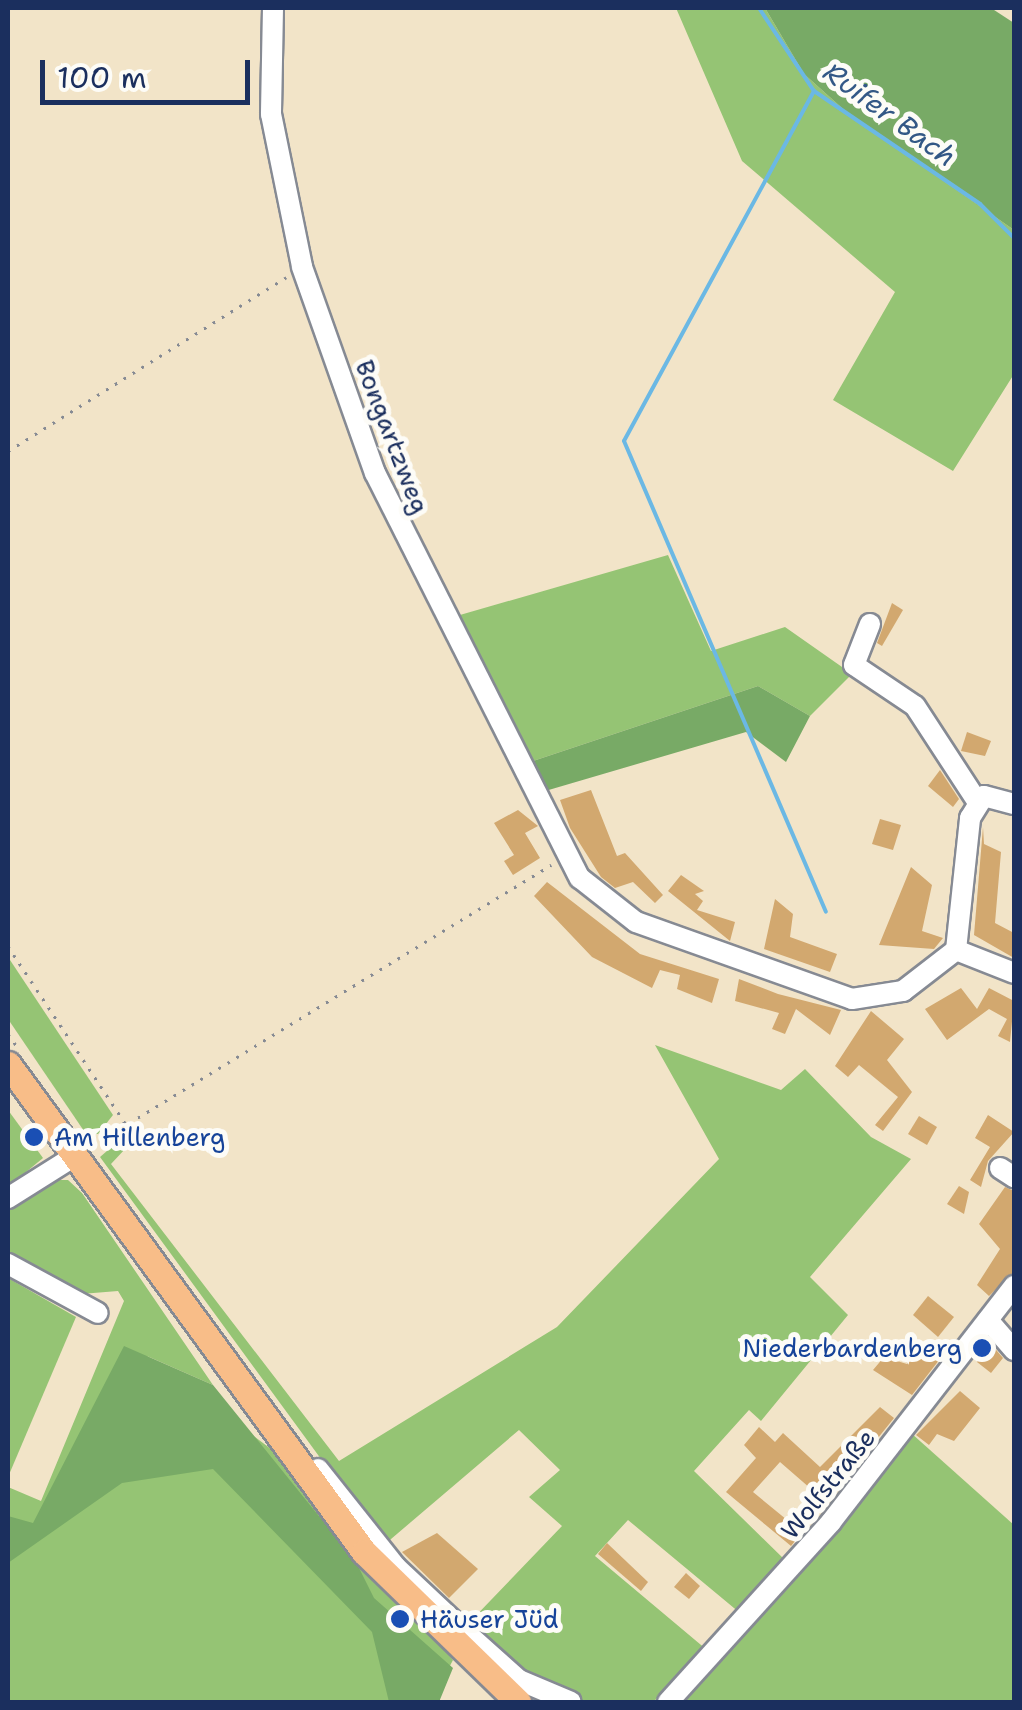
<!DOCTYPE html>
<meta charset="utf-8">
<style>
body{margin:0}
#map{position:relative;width:1022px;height:1710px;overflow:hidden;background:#f2e4c8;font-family:"Shantell Sans",sans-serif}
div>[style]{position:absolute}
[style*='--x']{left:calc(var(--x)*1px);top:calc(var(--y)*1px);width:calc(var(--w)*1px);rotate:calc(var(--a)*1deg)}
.green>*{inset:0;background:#95c474}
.forest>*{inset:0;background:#78aa66}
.stream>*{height:4px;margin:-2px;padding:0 2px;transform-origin:2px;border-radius:2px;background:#6bb8e4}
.building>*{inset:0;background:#d2a86f}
.path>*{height:2.5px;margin-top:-1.25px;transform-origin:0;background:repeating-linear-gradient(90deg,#868a93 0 2.5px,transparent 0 10.5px)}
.roads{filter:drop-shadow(2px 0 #868a93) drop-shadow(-2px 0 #868a93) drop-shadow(0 2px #868a93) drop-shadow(0 -2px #868a93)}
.minor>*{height:20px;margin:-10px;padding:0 10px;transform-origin:10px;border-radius:10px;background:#fff}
.major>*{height:25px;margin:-12.5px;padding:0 12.5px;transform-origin:12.5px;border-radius:12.5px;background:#f8bd88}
.dots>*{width:28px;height:28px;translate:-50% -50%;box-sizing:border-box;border:5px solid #fdfcf7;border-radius:50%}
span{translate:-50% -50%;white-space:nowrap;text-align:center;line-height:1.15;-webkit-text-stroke:10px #fdfcf7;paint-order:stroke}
.street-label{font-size:25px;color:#1b2f5e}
.transit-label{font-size:25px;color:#164399}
.left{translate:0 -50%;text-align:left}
.right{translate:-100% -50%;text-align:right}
.water-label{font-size:28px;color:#335886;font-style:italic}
.frame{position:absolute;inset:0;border:10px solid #1b2f5e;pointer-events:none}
.scale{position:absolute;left:40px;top:60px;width:210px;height:45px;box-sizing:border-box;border:5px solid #1b2f5e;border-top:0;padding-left:12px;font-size:30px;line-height:35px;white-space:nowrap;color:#1b2f5e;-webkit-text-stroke:8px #fdfcf7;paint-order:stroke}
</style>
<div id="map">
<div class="green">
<div style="clip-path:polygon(676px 8px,765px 8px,804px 74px,852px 117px,1014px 230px,1014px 374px,953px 471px,833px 400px,895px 292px,742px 161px)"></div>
<div style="clip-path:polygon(668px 555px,711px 651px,785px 627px,852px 674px,810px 716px,758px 686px,521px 765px,453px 617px)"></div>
<div style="clip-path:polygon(8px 957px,113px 1115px,98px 1134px,86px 1134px,8px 1019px)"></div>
<div style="clip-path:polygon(655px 1045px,781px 1090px,805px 1069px,871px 1137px,911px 1159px,810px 1277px,848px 1315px,761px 1421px,749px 1410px,694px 1471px,786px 1561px,740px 1613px,628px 1520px,595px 1556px,707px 1650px,653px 1702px,587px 1702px,541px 1685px,465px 1627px,562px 1526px,529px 1497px,560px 1470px,519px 1430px,384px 1545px,100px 1157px,136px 1126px,140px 1133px,111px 1164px,339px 1461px,557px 1327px,719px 1159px)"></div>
<div style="clip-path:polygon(8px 1110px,43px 1158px,8px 1187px)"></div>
<div style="clip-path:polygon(48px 1180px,68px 1180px,82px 1193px,213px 1385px,147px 1356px,283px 1458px,453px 1660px,431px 1702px,8px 1702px,8px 1487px,41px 1501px,124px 1301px,118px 1291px,81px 1294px,8px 1256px,8px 1207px)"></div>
<div style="clip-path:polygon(8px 1278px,76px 1317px,8px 1477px)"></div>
<div style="clip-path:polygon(911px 1433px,1014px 1525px,1014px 1702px,683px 1702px)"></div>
</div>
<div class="forest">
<div style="clip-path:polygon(765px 8px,991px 8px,1014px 23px,1014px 230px,852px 117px,804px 74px)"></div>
<div style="clip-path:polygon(758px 686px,810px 716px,786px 762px,746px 732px,535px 794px,521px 765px)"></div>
<div style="clip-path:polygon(124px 1346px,213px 1385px,356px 1562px,374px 1598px,453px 1668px,439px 1702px,389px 1702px,372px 1632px,213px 1469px,122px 1483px,8px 1563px,8px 1516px,33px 1523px)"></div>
</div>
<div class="stream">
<div style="--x:759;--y:8;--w:100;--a:56.5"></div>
<div style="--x:814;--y:91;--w:201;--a:34.2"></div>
<div style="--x:980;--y:204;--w:48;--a:45"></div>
<div style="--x:814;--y:91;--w:398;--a:118.5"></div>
<div style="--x:624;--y:441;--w:512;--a:66.79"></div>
</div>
<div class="building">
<div style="clip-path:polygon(892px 603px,903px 610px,882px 646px,877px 643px)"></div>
<div style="clip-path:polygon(967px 732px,991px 741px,985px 756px,961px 751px)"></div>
<div style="clip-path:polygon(940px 770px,959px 799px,953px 807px,928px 786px)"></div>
<div style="clip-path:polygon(591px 790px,617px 856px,625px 853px,663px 895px,655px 903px,633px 882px,615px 888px,601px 877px,570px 828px,560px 800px)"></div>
<div style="clip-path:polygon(518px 810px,538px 826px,525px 833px,540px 858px,513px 875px,504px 861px,514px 855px,494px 823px)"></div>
<div style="clip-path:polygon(880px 819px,901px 825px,893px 850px,872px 844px)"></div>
<div style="clip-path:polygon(983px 827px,984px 844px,1001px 852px,995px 923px,1014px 933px,1014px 958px,974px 935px)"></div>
<div style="clip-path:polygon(911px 867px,932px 885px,922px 931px,943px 938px,934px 949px,879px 945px)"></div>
<div style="clip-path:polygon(681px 875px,704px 891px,695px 894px,703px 901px,697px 910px,735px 922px,730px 941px,668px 891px)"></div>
<div style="clip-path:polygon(547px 882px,640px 954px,719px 979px,712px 1003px,677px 989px,680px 975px,660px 970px,652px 988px,592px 957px,534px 896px)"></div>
<div style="clip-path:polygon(775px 899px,793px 914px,790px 937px,837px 954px,830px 972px,764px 949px)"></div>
<div style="clip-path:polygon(739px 979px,778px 994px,841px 1010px,830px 1035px,796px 1009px,785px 1034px,772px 1029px,779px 1013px,735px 1001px)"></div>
<div style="clip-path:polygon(961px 988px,977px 1009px,989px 988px,1014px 1001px,1010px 1042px,998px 1036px,1007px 1019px,989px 1009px,947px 1040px,925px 1009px)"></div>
<div style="clip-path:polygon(871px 1011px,904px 1039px,887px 1060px,912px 1092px,883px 1131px,875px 1125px,898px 1097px,859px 1065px,848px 1077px,835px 1066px)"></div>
<div style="clip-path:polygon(988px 1115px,1014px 1132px,988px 1161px,981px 1187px,970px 1180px,990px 1147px,975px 1138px)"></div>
<div style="clip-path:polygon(919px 1116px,937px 1127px,927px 1145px,908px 1134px)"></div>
<div style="clip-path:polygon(959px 1186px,969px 1192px,964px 1214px,947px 1204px)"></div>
<div style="clip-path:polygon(1005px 1187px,1014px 1191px,1014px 1272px,989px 1296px,977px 1285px,1000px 1249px,979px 1224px)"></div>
<div style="clip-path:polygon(928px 1296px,954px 1317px,938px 1337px,913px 1315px)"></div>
<div style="clip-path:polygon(991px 1344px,1003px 1358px,991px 1373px,977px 1362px)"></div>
<div style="clip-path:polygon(930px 1346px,943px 1355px,912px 1395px,873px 1370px,884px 1357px,907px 1364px)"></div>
<div style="clip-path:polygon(960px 1391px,980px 1408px,954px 1441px,937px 1434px,929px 1445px,916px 1435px)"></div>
<div style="clip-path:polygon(evenodd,880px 1407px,894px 1418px,791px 1546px,726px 1492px,756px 1458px,744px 1445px,759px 1427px,775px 1442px,783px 1433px,820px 1467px,880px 1407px,780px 1462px,818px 1495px,792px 1524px,753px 1492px,780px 1462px)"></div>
<div style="clip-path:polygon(437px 1533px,478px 1569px,449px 1598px,402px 1552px)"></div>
<div style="clip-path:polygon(607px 1543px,648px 1582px,641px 1591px,598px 1554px)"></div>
<div style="clip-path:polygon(686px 1573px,700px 1586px,689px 1599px,674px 1587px)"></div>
</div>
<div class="path">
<div style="--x:8;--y:451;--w:328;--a:-32"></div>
<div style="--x:8;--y:946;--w:214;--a:56.5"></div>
<div style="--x:8;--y:1034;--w:14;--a:54"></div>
<div style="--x:93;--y:1145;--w:537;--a:-31.44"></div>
</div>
<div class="roads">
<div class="minor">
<div style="--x:273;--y:8;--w:106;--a:91.1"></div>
<div style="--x:271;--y:114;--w:156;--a:78.5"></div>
<div style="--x:302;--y:267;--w:219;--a:70.5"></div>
<div style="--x:375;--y:473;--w:454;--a:63.2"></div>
<div style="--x:580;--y:878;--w:71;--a:38.2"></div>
<div style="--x:636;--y:922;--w:229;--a:19.6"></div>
<div style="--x:852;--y:999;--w:52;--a:-8.9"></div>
<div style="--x:903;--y:991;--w:67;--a:-37.7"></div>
<div style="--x:870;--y:624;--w:44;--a:111.3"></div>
<div style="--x:854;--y:665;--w:73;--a:33.9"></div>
<div style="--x:915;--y:706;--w:113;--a:56.9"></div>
<div style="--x:956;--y:950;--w:133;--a:-83.9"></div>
<div style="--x:970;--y:818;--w:26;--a:-58"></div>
<div style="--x:984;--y:796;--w:31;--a:15"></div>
<div style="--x:956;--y:950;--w:62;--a:21.6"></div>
<div style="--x:1000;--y:1168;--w:17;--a:33"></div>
<div style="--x:8;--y:1198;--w:77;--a:-32.2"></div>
<div style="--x:8;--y:1264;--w:102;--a:28.6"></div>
<div style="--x:988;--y:1320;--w:40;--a:49"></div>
<div style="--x:318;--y:1469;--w:125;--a:51.5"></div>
<div style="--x:396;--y:1567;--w:92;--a:43.2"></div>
<div style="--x:463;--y:1630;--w:75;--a:41.8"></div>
<div style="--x:519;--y:1680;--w:56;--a:22.9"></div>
<div style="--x:668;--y:1702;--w:243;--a:-47.8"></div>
<div style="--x:831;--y:1522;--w:299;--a:-52.2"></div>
</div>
<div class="major">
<div style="--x:8;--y:1064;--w:604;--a:53.89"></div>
<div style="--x:364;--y:1552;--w:215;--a:44.2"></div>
</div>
</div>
<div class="dots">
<div style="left:34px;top:1137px;background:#1a4fb4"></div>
<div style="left:982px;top:1348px;background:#1a4fb4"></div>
<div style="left:400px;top:1619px;background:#1a4fb4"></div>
</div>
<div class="street-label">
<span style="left:392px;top:437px;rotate:69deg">Bongartzweg</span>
<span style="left:828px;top:1484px;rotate:-51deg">Wolfstraße</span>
</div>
<div class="transit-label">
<span class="left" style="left:54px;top:1137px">Am Hillenberg</span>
<span class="right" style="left:962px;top:1348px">Niederbardenberg</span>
<span class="left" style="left:420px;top:1619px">Häuser Jüd</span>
</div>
<div class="water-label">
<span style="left:890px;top:114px;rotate:36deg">Ruifer Bach</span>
</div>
<div class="frame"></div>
<div class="scale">100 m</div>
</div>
